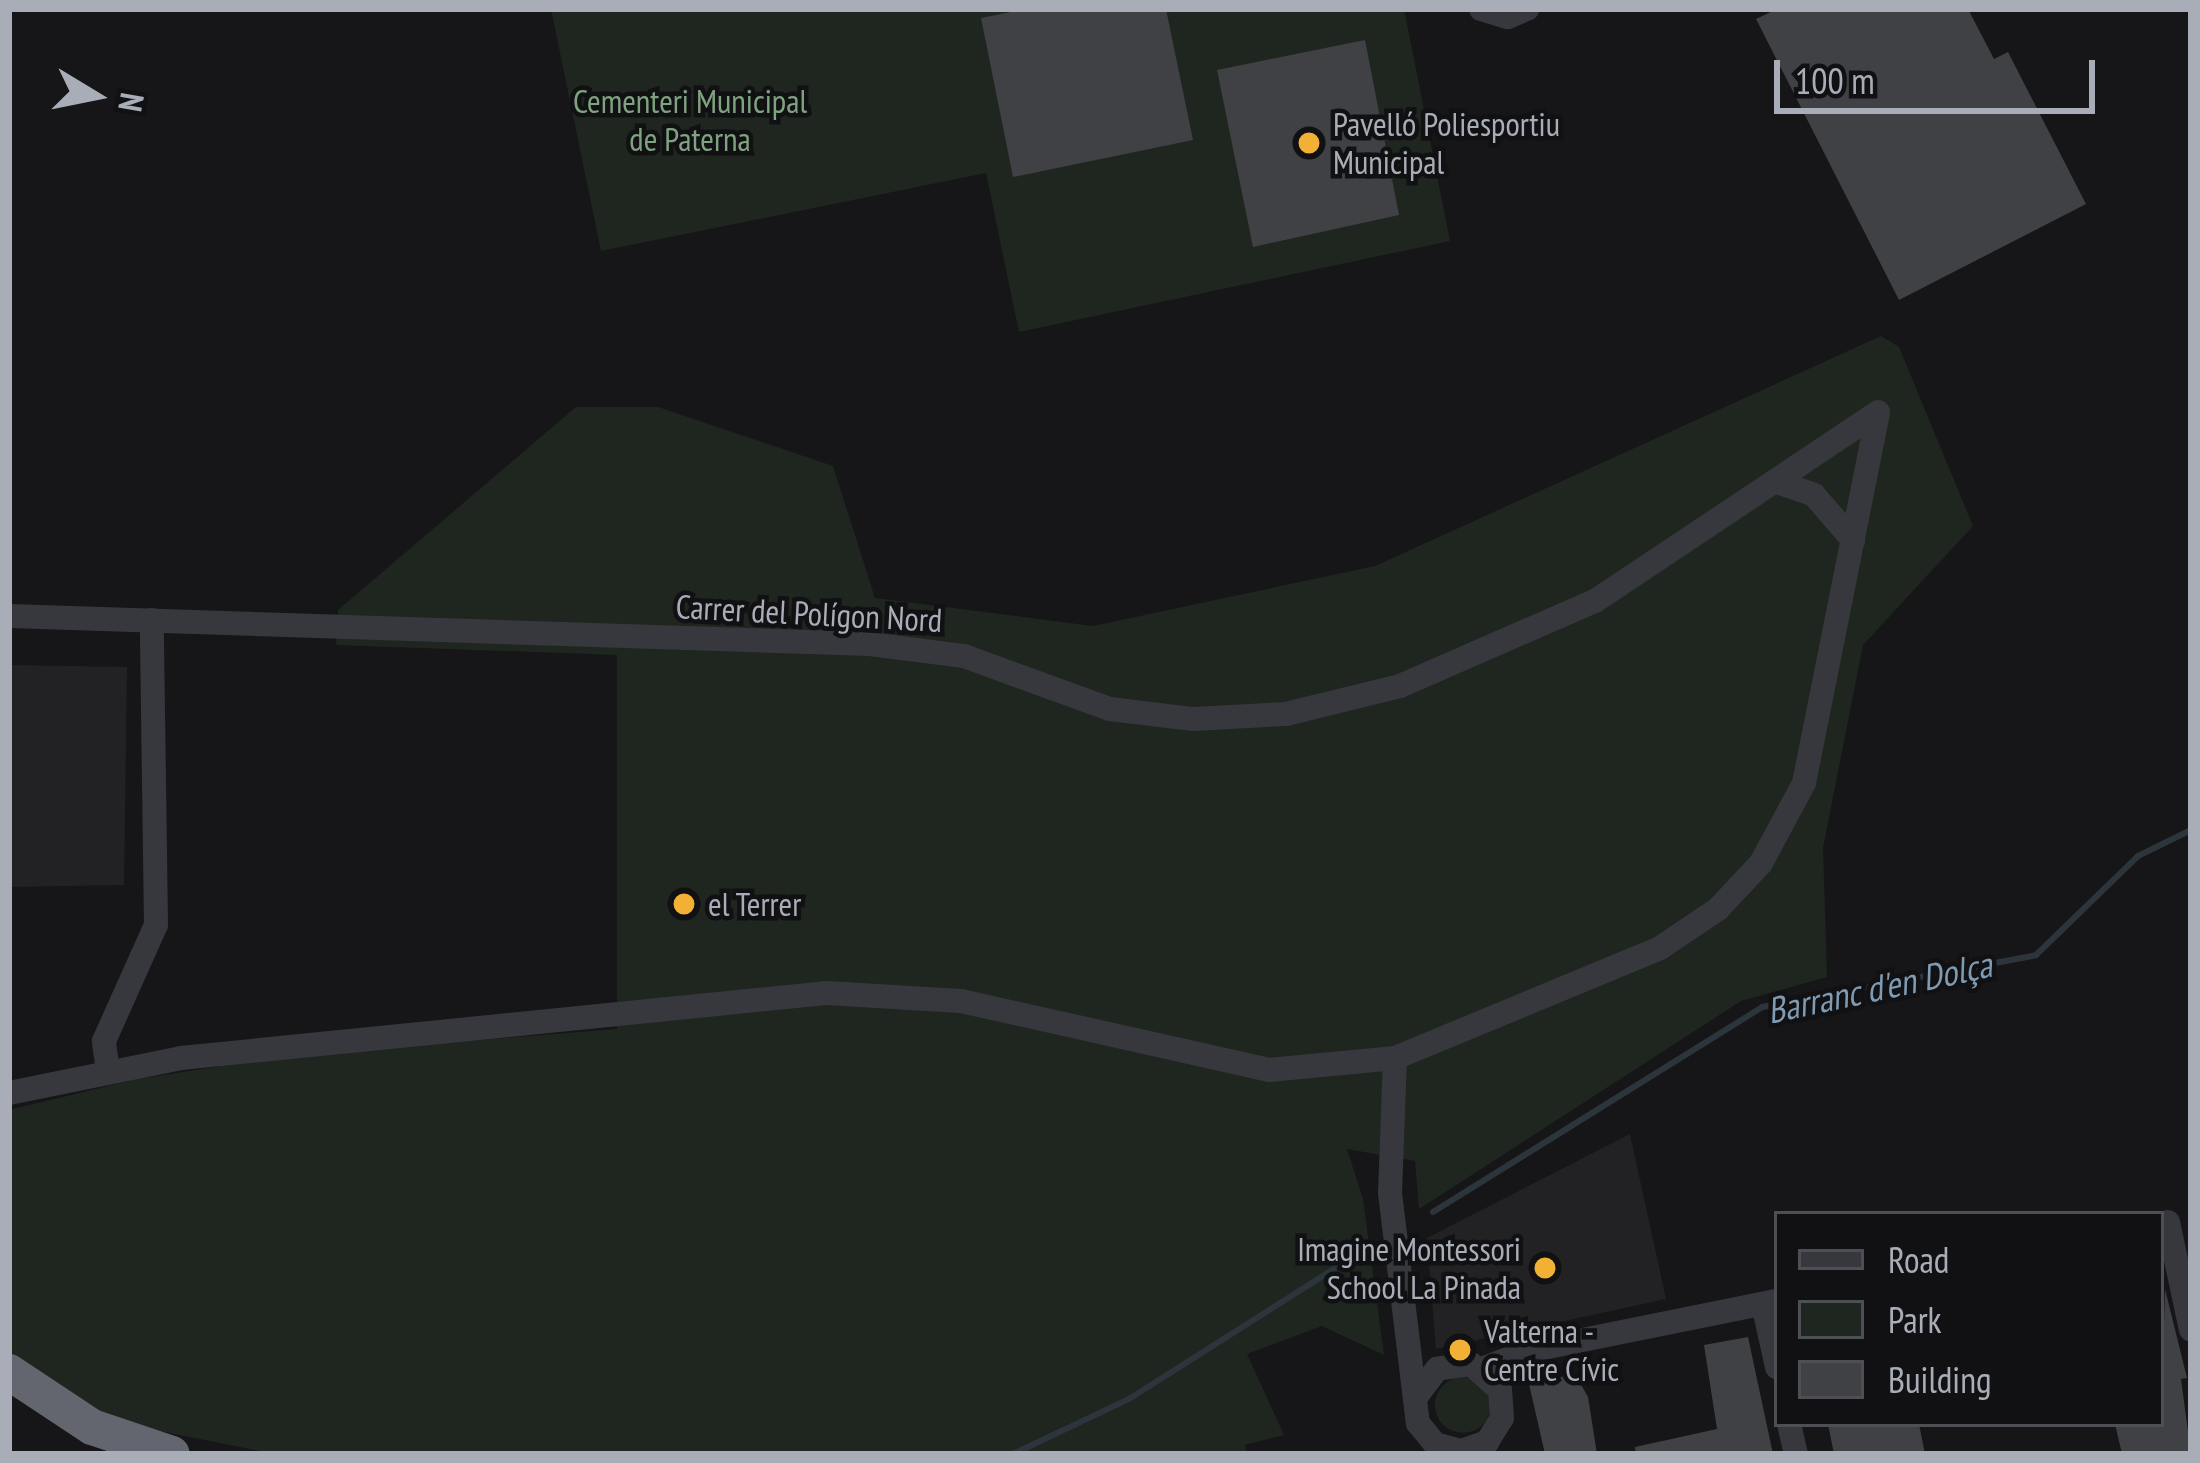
<!DOCTYPE html>
<meta charset="utf-8">
<style>
body{margin:0}
#map{position:relative;width:2200px;height:1463px;overflow:hidden;background:#161618;font-family:"PT Sans Narrow",sans-serif}
div>[style]{position:absolute}
[style*='--x']{left:calc(var(--x)*1px);top:calc(var(--y)*1px);width:calc(var(--w)*1px);rotate:calc(var(--a)*1deg)}
.built>*{inset:0;background:#222225}
.green>*{inset:0;background:#1e261f}
.round{border-radius:50%}
.stream>*{height:6px;margin:-3px;padding:0 3px;transform-origin:3px;border-radius:3px;background:#2c353c}
.building>*{inset:0;background:#404145}
.minor>*{height:24px;margin:-12px;padding:0 12px;transform-origin:12px;border-radius:12px;background:#37383d}
.highway>*{height:36px;margin:-18px;padding:0 18px;transform-origin:18px;border-radius:18px;background:#63666e}
.dots>*{width:33px;height:33px;translate:-50% -50%;box-sizing:border-box;border:6px solid #111113;border-radius:50%}
span{translate:-50% -50%;white-space:nowrap;text-align:center;line-height:1.15;-webkit-text-stroke:9px #111113;paint-order:stroke}
.park-label{font-size:33px;color:#7fa381}
.poi-label{font-size:33px;color:#a8adb8}
.left{translate:0 -50%;text-align:left}
.right{translate:-100% -50%;text-align:right}
.street-label{font-size:33px;color:#a8adb8}
.water-label{font-size:36px;color:#7f9bb3;font-style:italic}
.frame{position:absolute;inset:0;border:12px solid #a8adb8;pointer-events:none}
.legend{position:absolute;left:1774px;top:1211px;width:390px;height:216px;box-sizing:border-box;background:#111113;border:3px solid #4d4f55;margin:0;padding:15px 21px;list-style:none;font-size:36px;color:#a8adb8}
.legend li{display:flex;align-items:center;gap:24px;height:60px}
.legend b{width:60px;border:3px solid #4d4f55}
.north{position:absolute;left:36px;top:36px;width:120px;height:120px;-webkit-text-stroke:9px #111113;paint-order:stroke;rotate:100deg;font-size:33px;font-weight:700;line-height:48px;text-align:center;color:#a8adb8}
.north::after{content:'';display:block;margin:auto;width:42px;height:54px;background:#a8adb8;clip-path:polygon(50% 0,100% 100%,50% 72%,0 100%)}
.scale{position:absolute;left:1774px;top:60px;width:321px;height:54px;box-sizing:border-box;border:6px solid #a8adb8;border-top:0;padding-left:15px;font-size:36px;line-height:42px;white-space:nowrap;color:#a8adb8;-webkit-text-stroke:9px #111113;paint-order:stroke}
</style>
<div id="map">
<div class="built">
<div style="clip-path:polygon(9px 665px,127px 667px,124px 885px,9px 887px)"></div>
<div style="clip-path:polygon(1630px 1134px,1666px 1299px,1436px 1349px,1427px 1238px)"></div>
</div>
<div class="green">
<div style="clip-path:polygon(551px 9px,1404px 9px,1450px 241px,1019px 332px,986px 173px,601px 251px)"></div>
<div style="clip-path:polygon(1881px 336px,1899px 347px,1973px 526px,1863px 645px,1823px 848px,1827px 977px,1741px 1001px,1419px 1209px,1415px 1161px,1347px 1149px,1363px 1199px,1384px 1355px,1322px 1326px,1247px 1354px,1284px 1435px,1245px 1445px,1247px 1454px,275px 1454px,125px 1424px,36px 1376px,9px 1351px,9px 1110px,137px 1079px,294px 1055px,617px 1029px,617px 655px,336px 645px,338px 610px,576px 407px,658px 407px,833px 466px,875px 598px,1093px 626px,1375px 566px)"></div>
<div class="round" style="left:1435px;top:1377px;width:56px;height:56px"></div>
</div>
<div class="stream">
<div style="--x:1433;--y:1212;--w:388;--a:-31.9"></div>
<div style="--x:1762;--y:1007;--w:279;--a:-10.7"></div>
<div style="--x:2036;--y:955;--w:142;--a:-44.1"></div>
<div style="--x:2138;--y:856;--w:59;--a:-26.1"></div>
<div style="--x:1013;--y:1454;--w:128;--a:-25.4"></div>
<div style="--x:1129;--y:1399;--w:263;--a:-32.4"></div>
</div>
<div class="building">
<div style="clip-path:polygon(1026px 9px,1166px 9px,1193px 140px,1013px 177px,981px 18px)"></div>
<div style="clip-path:polygon(1777px 9px,1968px 9px,1994px 59px,2008px 52px,2086px 204px,1899px 300px,1756px 19px)"></div>
<div style="clip-path:polygon(1365px 40px,1399px 215px,1253px 247px,1217px 70px)"></div>
<div style="clip-path:polygon(2165px 1289px,2187px 1378px,2181px 1379px,2191px 1454px,2122px 1454px,2115px 1424px,2161px 1424px)"></div>
<div style="clip-path:polygon(1748px 1337px,1773px 1454px,1636px 1454px,1635px 1447px,1717px 1429px,1704px 1345px)"></div>
<div style="clip-path:polygon(1575px 1374px,1588px 1397px,1597px 1454px,1545px 1454px,1529px 1384px)"></div>
<div style="clip-path:polygon(1828px 1424px,1919px 1424px,1925px 1454px,1834px 1454px)"></div>
</div>
<div class="minor">
<div style="--x:1481;--y:9;--w:28;--a:17"></div>
<div style="--x:1508;--y:17;--w:21;--a:-23"></div>
<div style="--x:1777;--y:482;--w:39;--a:19"></div>
<div style="--x:1814;--y:495;--w:60;--a:49.1"></div>
<div style="--x:9;--y:616;--w:861;--a:1.86"></div>
<div style="--x:870;--y:644;--w:95;--a:7.3"></div>
<div style="--x:964;--y:656;--w:155;--a:20"></div>
<div style="--x:1110;--y:709;--w:84;--a:6.9"></div>
<div style="--x:1193;--y:719;--w:93;--a:-3.1"></div>
<div style="--x:1286;--y:714;--w:117;--a:-13.8"></div>
<div style="--x:1400;--y:686;--w:213;--a:-23.6"></div>
<div style="--x:1595;--y:601;--w:340;--a:-33.7"></div>
<div style="--x:1395;--y:1058;--w:135;--a:92.1"></div>
<div style="--x:1390;--y:1193;--w:232;--a:83.1"></div>
<div style="--x:1418;--y:1423;--w:27;--a:51"></div>
<div style="--x:1435;--y:1444;--w:27;--a:15"></div>
<div style="--x:1461;--y:1451;--w:28;--a:-19"></div>
<div style="--x:1487;--y:1442;--w:28;--a:-58"></div>
<div style="--x:1502;--y:1418;--w:28;--a:-94"></div>
<div style="--x:1500;--y:1390;--w:39;--a:-138"></div>
<div style="--x:1471;--y:1364;--w:34;--a:172"></div>
<div style="--x:1437;--y:1369;--w:34;--a:127"></div>
<div style="--x:108;--y:1071;--w:30;--a:-98"></div>
<div style="--x:104;--y:1041;--w:127;--a:-65.9"></div>
<div style="--x:156;--y:925;--w:305;--a:-90.8"></div>
<div style="--x:9;--y:1093;--w:176;--a:-11.5"></div>
<div style="--x:181;--y:1058;--w:648;--a:-5.75"></div>
<div style="--x:826;--y:993;--w:135;--a:3.4"></div>
<div style="--x:961;--y:1001;--w:316;--a:12.6"></div>
<div style="--x:1269;--y:1070;--w:127;--a:-5.4"></div>
<div style="--x:1395;--y:1058;--w:287;--a:-22.5"></div>
<div style="--x:1660;--y:948;--w:70;--a:-33.9"></div>
<div style="--x:1718;--y:909;--w:63;--a:-46.9"></div>
<div style="--x:1761;--y:863;--w:91;--a:-61.7"></div>
<div style="--x:1804;--y:783;--w:378;--a:-78.7"></div>
<div style="--x:2168;--y:1222;--w:110;--a:78"></div>
<div style="--x:1763;--y:1304;--w:65;--a:77.5"></div>
<div style="--x:1482;--y:1369;--w:49;--a:-21.4"></div>
<div style="--x:1528;--y:1351;--w:254;--a:-11.4"></div>
<div style="--x:1789;--y:1424;--w:31;--a:77"></div>
</div>
<div class="highway">
<div style="--x:9;--y:1372;--w:100;--a:33.5"></div>
<div style="--x:92;--y:1427;--w:84;--a:18.6"></div>
</div>
<div class="dots">
<div style="left:1309px;top:143px;background:#f2b134"></div>
<div style="left:684px;top:904px;background:#f2b134"></div>
<div style="left:1545px;top:1268px;background:#f2b134"></div>
<div style="left:1460px;top:1350px;background:#f2b134"></div>
</div>
<div class="park-label">
<span style="left:690px;top:120px">Cementeri Municipal<br>de Paterna</span>
</div>
<div class="poi-label">
<span class="left" style="left:1333px;top:143px">Pavelló Poliesportiu<br>Municipal</span>
<span class="left" style="left:708px;top:904px">el Terrer</span>
<span class="right" style="left:1521px;top:1268px">Imagine Montessori<br>School La Pinada</span>
<span class="left" style="left:1484px;top:1350px">Valterna -<br>Centre Cívic</span>
</div>
<div class="street-label">
<span style="left:809px;top:613px;rotate:3deg">Carrer del Polígon Nord</span>
</div>
<div class="water-label">
<span style="left:1879px;top:987px;rotate:-12deg">Barranc d'en Dolça</span>
</div>
<div class="frame"></div>
<ul class="legend">
<li><b style="height:15px;background:#37383d"></b>Road</li>
<li><b style="height:33px;background:#1e261f"></b>Park</li>
<li><b style="height:33px;background:#404145"></b>Building</li>
</ul>
<div class="north">N</div>
<div class="scale">100 m</div>
</div>
